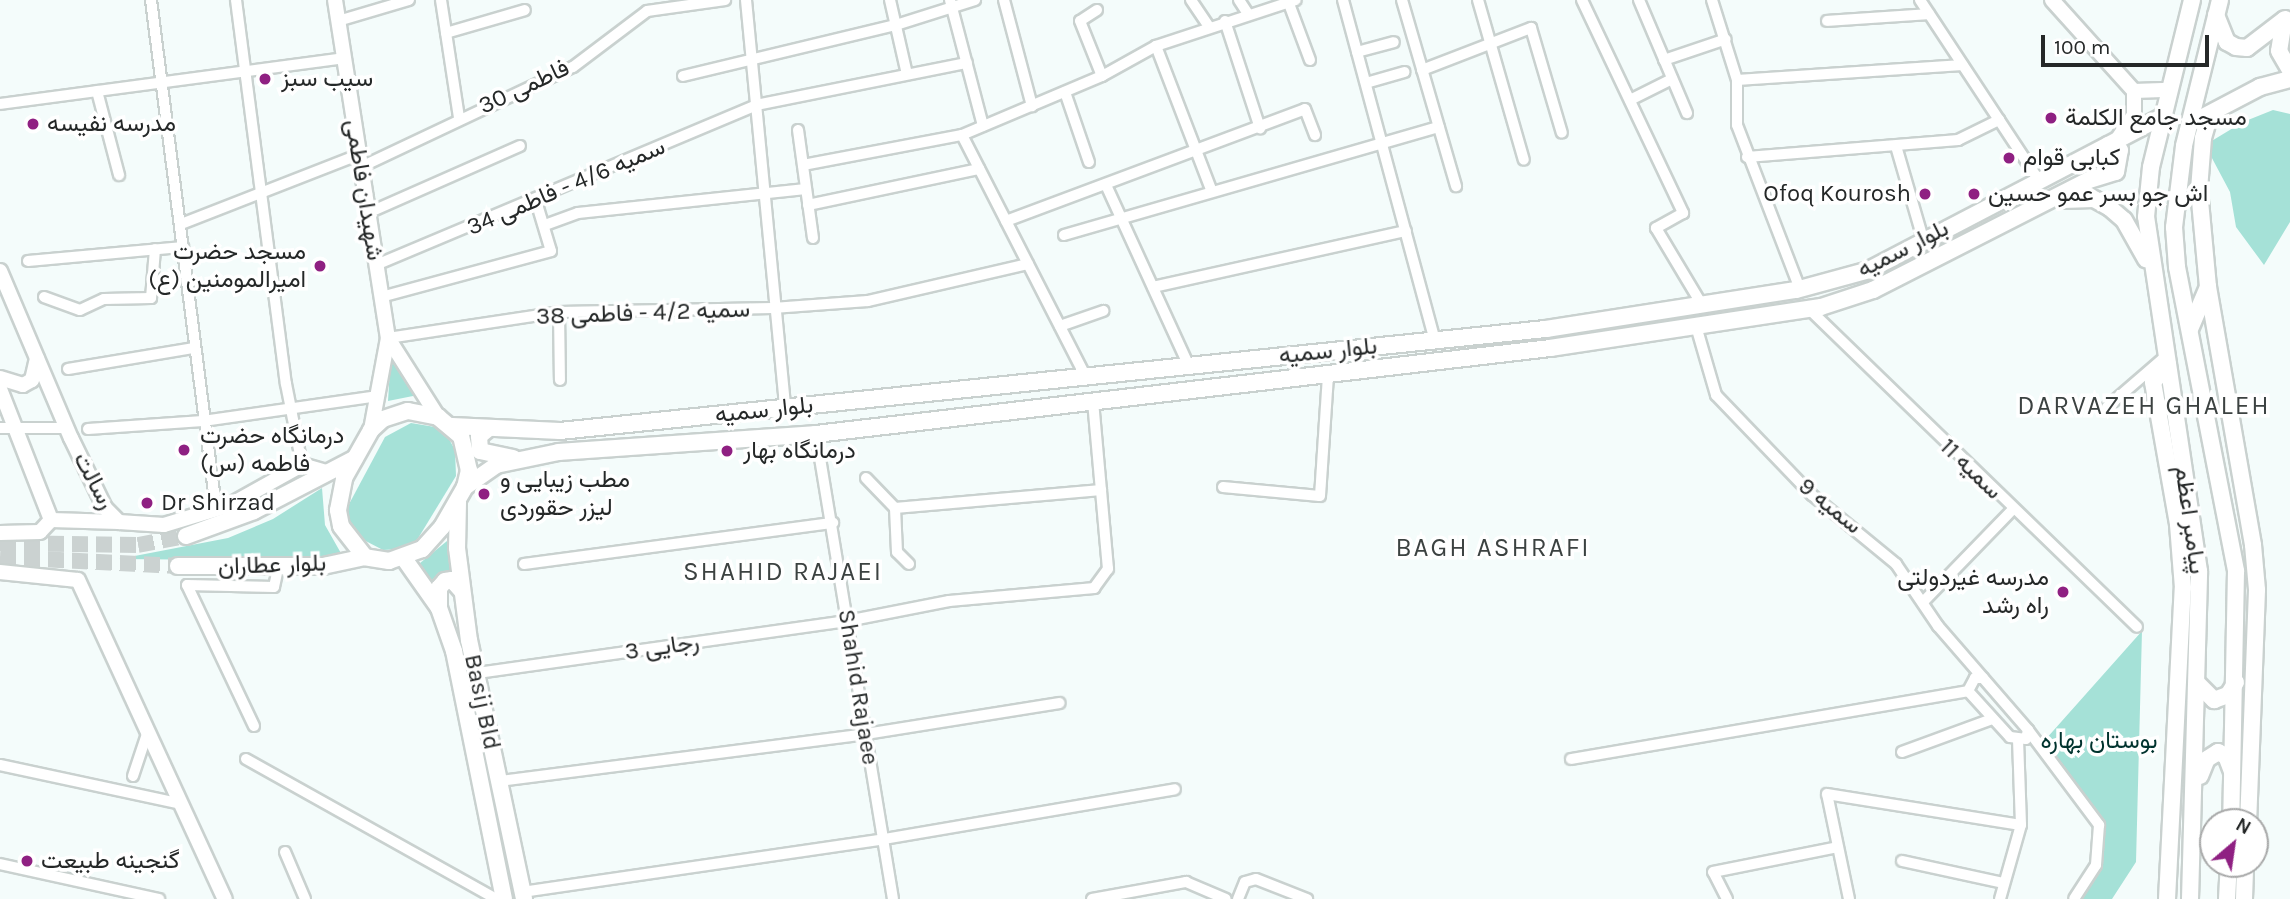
<!DOCTYPE html>
<meta charset="utf-8">
<style>
body{margin:0}
#map{position:relative;width:2290px;height:899px;overflow:hidden;background:#f4fcfb;font-family:Karla,Vazirmatn,sans-serif}
div>[style]{position:absolute}
[style*='--x']{left:calc(var(--x)*1px);top:calc(var(--y)*1px);width:calc(var(--w)*1px);rotate:calc(var(--a)*1deg)}
.green>*{inset:0;background:#a5e1d7}
.primary-tunnel>*{height:16px;margin-top:-8px;transform-origin:0;background:repeating-linear-gradient(90deg,#cbd2d1 0 16px,transparent 0 24px)}
.roads{filter:drop-shadow(2px 0 #c9d1cf) drop-shadow(-2px 0 #c9d1cf) drop-shadow(0 2px #c9d1cf) drop-shadow(0 -2px #c9d1cf)}
.street>*{height:10px;margin:-5px;padding:0 5px;transform-origin:5px;border-radius:5px;background:#fff}
.secondary>*{height:14px;margin:-7px;padding:0 7px;transform-origin:7px;border-radius:7px;background:#fff}
.primary>*{height:16px;margin:-8px;padding:0 8px;transform-origin:8px;border-radius:8px;background:#fff}
.dots>*{width:19px;height:19px;translate:-50% -50%;box-sizing:border-box;border:4px solid #fff;border-radius:50%}
span{translate:-50% -50%;white-space:nowrap;text-align:center;line-height:1.15;-webkit-text-stroke:7px #fff;paint-order:stroke}
.poi-label{font-size:24px;color:#252828}
.left{translate:0 -50%;text-align:left}
.right{translate:-100% -50%;text-align:right}
.street-label{font-size:24px;color:#252828}
.park-label{font-size:24px;color:#00332e}
.neighbourhood-label{font-size:26px;color:#3c4241;letter-spacing:2px}
.north{position:absolute;left:2199px;top:808px;width:70px;height:70px;box-sizing:border-box;background:#fff;border:2px solid #a8a9a9;border-radius:50%;rotate:29deg;font-size:19px;font-weight:700;line-height:28px;text-align:center;color:#252828}
.north::after{content:'';display:block;margin:auto;width:24px;height:32px;background:#8f2082;clip-path:polygon(50% 0,100% 100%,50% 72%,0 100%)}
.scale{position:absolute;left:2041px;top:35px;width:168px;height:32px;box-sizing:border-box;border:4px solid #252828;border-top:0;padding-left:9px;font-size:21px;line-height:24px;white-space:nowrap;color:#252828;-webkit-text-stroke:5px #fff;paint-order:stroke}
</style>
<div id="map">
<div class="green">
<div style="clip-path:polygon(2273px 110px,2290px 114px,2290px 222px,2264px 265px,2236px 227px,2230px 192px,2205px 145px,2243px 122px)"></div>
<div style="clip-path:polygon(391px 353px,418px 395px,388px 401px)"></div>
<div style="clip-path:polygon(411px 423px,435px 427px,449px 439px,455px 450px,456px 476px,417px 540px,400px 549px,383px 550px,358px 537px,348px 518px,348px 506px,385px 437px)"></div>
<div style="clip-path:polygon(322px 488px,325px 525px,342px 555px,325px 561px,119px 559px,228px 538px,273px 519px)"></div>
<div style="clip-path:polygon(447px 541px,454px 574px,433px 590px,414px 568px)"></div>
<div style="clip-path:polygon(2142px 631px,2136px 862px,2112px 899px,2080px 899px,2102px 866px,2105px 823px,2045px 740px)"></div>
</div>
<div class="primary-tunnel">
<div style="--x:0;--y:543;--w:138;--a:0.8"></div>
<div style="--x:138;--y:545;--w:49;--a:-10.6"></div>
<div style="--x:0;--y:557;--w:178;--a:2.9"></div>
</div>
<div class="roads">
<div class="street">
<div style="--x:151;--y:0;--w:512;--a:82.71"></div>
<div style="--x:236;--y:0;--w:387;--a:82.6"></div>
<div style="--x:286;--y:384;--w:83;--a:78.8"></div>
<div style="--x:441;--y:0;--w:119;--a:81.3"></div>
<div style="--x:746;--y:0;--w:410;--a:84.5"></div>
<div style="--x:890;--y:0;--w:76;--a:77.1"></div>
<div style="--x:950;--y:0;--w:130;--a:75.3"></div>
<div style="--x:1004;--y:0;--w:110;--a:75.2"></div>
<div style="--x:1191;--y:0;--w:32;--a:56"></div>
<div style="--x:1239;--y:0;--w:17;--a:57"></div>
<div style="--x:1343;--y:0;--w:352;--a:74.9"></div>
<div style="--x:1402;--y:0;--w:194;--a:73.8"></div>
<div style="--x:1478;--y:0;--w:166;--a:74"></div>
<div style="--x:1582;--y:0;--w:236;--a:64.6"></div>
<div style="--x:1683;--y:213;--w:31;--a:151"></div>
<div style="--x:1656;--y:228;--w:90;--a:59.1"></div>
<div style="--x:1639;--y:0;--w:123;--a:67"></div>
<div style="--x:1712;--y:0;--w:84;--a:72.6"></div>
<div style="--x:1737;--y:80;--w:45;--a:90"></div>
<div style="--x:1737;--y:125;--w:176;--a:69"></div>
<div style="--x:1920;--y:0;--w:214;--a:56.6"></div>
<div style="--x:1288;--y:1;--w:63;--a:69.6"></div>
<div style="--x:1097;--y:10;--w:20;--a:147"></div>
<div style="--x:1080;--y:21;--w:59;--a:68.2"></div>
<div style="--x:338;--y:21;--w:74;--a:-16.5"></div>
<div style="--x:1225;--y:21;--w:113;--a:71.9"></div>
<div style="--x:1827;--y:21;--w:102;--a:-3.9"></div>
<div style="--x:446;--y:33;--w:82;--a:-16.2"></div>
<div style="--x:1156;--y:46;--w:153;--a:69"></div>
<div style="--x:1357;--y:52;--w:38;--a:-15"></div>
<div style="--x:1664;--y:60;--w:65;--a:-18.7"></div>
<div style="--x:1422;--y:70;--w:117;--a:-21.1"></div>
<div style="--x:1531;--y:28;--w:109;--a:73.6"></div>
<div style="--x:683;--y:76;--w:219;--a:-13.5"></div>
<div style="--x:896;--y:25;--w:83;--a:-17.6"></div>
<div style="--x:1737;--y:80;--w:226;--a:-3.8"></div>
<div style="--x:1366;--y:83;--w:40;--a:-16"></div>
<div style="--x:97;--y:91;--w:87;--a:75.3"></div>
<div style="--x:1065;--y:92;--w:74;--a:71.1"></div>
<div style="--x:1630;--y:100;--w:47;--a:-26.6"></div>
<div style="--x:0;--y:104;--w:347;--a:-7.6"></div>
<div style="--x:798;--y:130;--w:109;--a:82.1"></div>
<div style="--x:962;--y:135;--w:270;--a:62.9"></div>
<div style="--x:1896;--y:146;--w:97;--a:73.8"></div>
<div style="--x:1747;--y:157;--w:212;--a:-4.6"></div>
<div style="--x:1958;--y:140;--w:46;--a:-26"></div>
<div style="--x:803;--y:165;--w:162;--a:-10.7"></div>
<div style="--x:962;--y:135;--w:152;--a:-22.9"></div>
<div style="--x:1102;--y:76;--w:62;--a:-29.1"></div>
<div style="--x:1156;--y:46;--w:147;--a:-18.2"></div>
<div style="--x:361;--y:167;--w:234;--a:-25.3"></div>
<div style="--x:573;--y:67;--w:93;--a:-37.1"></div>
<div style="--x:647;--y:11;--w:79;--a:-8"></div>
<div style="--x:1106;--y:185;--w:199;--a:65.4"></div>
<div style="--x:808;--y:205;--w:175;--a:-11.9"></div>
<div style="--x:368;--y:213;--w:166;--a:-23.8"></div>
<div style="--x:1006;--y:221;--w:319;--a:-20.5"></div>
<div style="--x:1305;--y:109;--w:28;--a:69"></div>
<div style="--x:181;--y:224;--w:190;--a:-21.3"></div>
<div style="--x:545;--y:225;--w:35;--a:-20"></div>
<div style="--x:578;--y:213;--w:229;--a:-6"></div>
<div style="--x:1064;--y:235;--w:390;--a:-16.1"></div>
<div style="--x:28;--y:261;--w:156;--a:-5.2"></div>
<div style="--x:376;--y:265;--w:412;--a:-22.8"></div>
<div style="--x:756;--y:105;--w:215;--a:-11.3"></div>
<div style="--x:1153;--y:287;--w:259;--a:-12.5"></div>
<div style="--x:44;--y:297;--w:38;--a:20"></div>
<div style="--x:80;--y:310;--w:26;--a:-25"></div>
<div style="--x:104;--y:299;--w:47;--a:-1.2"></div>
<div style="--x:151;--y:298;--w:49;--a:-85.3"></div>
<div style="--x:381;--y:297;--w:176;--a:-15.1"></div>
<div style="--x:551;--y:251;--w:52;--a:-106.7"></div>
<div style="--x:1808;--y:308;--w:458;--a:44.1"></div>
<div style="--x:559;--y:312;--w:68;--a:89.2"></div>
<div style="--x:1060;--y:326;--w:46;--a:-19.2"></div>
<div style="--x:1696;--y:326;--w:72;--a:73.8"></div>
<div style="--x:1716;--y:395;--w:139;--a:46.2"></div>
<div style="--x:1812;--y:495;--w:109;--a:39.4"></div>
<div style="--x:1896;--y:564;--w:75;--a:55.9"></div>
<div style="--x:1938;--y:626;--w:138;--a:49.1"></div>
<div style="--x:2028;--y:730;--w:9;--a:103"></div>
<div style="--x:2026;--y:739;--w:16;--a:-173"></div>
<div style="--x:2010;--y:737;--w:62;--a:-132.4"></div>
<div style="--x:1968;--y:691;--w:15;--a:-62"></div>
<div style="--x:1975;--y:678;--w:8;--a:0"></div>
<div style="--x:388;--y:338;--w:173;--a:-8.6"></div>
<div style="--x:559;--y:312;--w:214;--a:-1.1"></div>
<div style="--x:773;--y:308;--w:95;--a:-4.2"></div>
<div style="--x:868;--y:301;--w:164;--a:-13"></div>
<div style="--x:68;--y:369;--w:128;--a:-9.5"></div>
<div style="--x:2107;--y:407;--w:78;--a:-40.8"></div>
<div style="--x:0;--y:428;--w:67;--a:0"></div>
<div style="--x:88;--y:429;--w:115;--a:-4"></div>
<div style="--x:203;--y:421;--w:177;--a:-8.1"></div>
<div style="--x:816;--y:434;--w:471;--a:80.6"></div>
<div style="--x:866;--y:478;--w:42;--a:46"></div>
<div style="--x:895;--y:508;--w:207;--a:-5"></div>
<div style="--x:1223;--y:487;--w:97;--a:5.3"></div>
<div style="--x:1320;--y:496;--w:121;--a:-86.2"></div>
<div style="--x:895;--y:508;--w:44;--a:87.4"></div>
<div style="--x:897;--y:552;--w:17;--a:45"></div>
<div style="--x:524;--y:564;--w:312;--a:-7.6"></div>
<div style="--x:1923;--y:602;--w:129;--a:-45.9"></div>
<div style="--x:477;--y:673;--w:374;--a:-8"></div>
<div style="--x:847;--y:621;--w:104;--a:-11.1"></div>
<div style="--x:949;--y:601;--w:146;--a:-5.1"></div>
<div style="--x:1094;--y:588;--w:24;--a:-54"></div>
<div style="--x:1108;--y:569;--w:169;--a:-95.1"></div>
<div style="--x:254;--y:726;--w:156;--a:-115.4"></div>
<div style="--x:187;--y:585;--w:87;--a:1.3"></div>
<div style="--x:274;--y:587;--w:19;--a:-78"></div>
<div style="--x:2028;--y:730;--w:119;--a:53.2"></div>
<div style="--x:2099;--y:825;--w:40;--a:94.3"></div>
<div style="--x:2096;--y:865;--w:40;--a:122.9"></div>
<div style="--x:1902;--y:752;--w:96;--a:-20.1"></div>
<div style="--x:246;--y:759;--w:287;--a:29.2"></div>
<div style="--x:1571;--y:759;--w:403;--a:-9.7"></div>
<div style="--x:0;--y:765;--w:186;--a:12.1"></div>
<div style="--x:133;--y:776;--w:44;--a:-71.6"></div>
<div style="--x:500;--y:781;--w:369;--a:-7.3"></div>
<div style="--x:866;--y:734;--w:196;--a:-9.1"></div>
<div style="--x:285;--y:852;--w:51;--a:66.9"></div>
<div style="--x:1902;--y:861;--w:104;--a:12.2"></div>
<div style="--x:0;--y:864;--w:163;--a:12.4"></div>
<div style="--x:522;--y:892;--w:366;--a:-8.3"></div>
<div style="--x:884;--y:839;--w:295;--a:-9.7"></div>
<div style="--x:1092;--y:899;--w:96;--a:-10.3"></div>
<div style="--x:1186;--y:882;--w:43;--a:23"></div>
<div style="--x:1238;--y:899;--w:18;--a:-68"></div>
<div style="--x:1245;--y:882;--w:11;--a:-15"></div>
<div style="--x:1256;--y:879;--w:55;--a:21.4"></div>
<div style="--x:1727;--y:899;--w:30;--a:-117"></div>
<div style="--x:1713;--y:872;--w:127;--a:-11.3"></div>
<div style="--x:1849;--y:899;--w:107;--a:-101.8"></div>
<div style="--x:1827;--y:794;--w:196;--a:9.1"></div>
<div style="--x:2000;--y:899;--w:77;--a:-74.2"></div>
<div style="--x:2021;--y:825;--w:85;--a:-92"></div>
</div>
<div class="secondary">
<div style="--x:335;--y:0;--w:342;--a:81.1"></div>
<div style="--x:388;--y:338;--w:94;--a:100.5"></div>
<div style="--x:2052;--y:0;--w:122;--a:48"></div>
<div style="--x:2134;--y:91;--w:36;--a:-2"></div>
<div style="--x:2117;--y:140;--w:30;--a:-56"></div>
<div style="--x:2134;--y:115;--w:24;--a:-90"></div>
<div style="--x:0;--y:271;--w:181;--a:67"></div>
<div style="--x:71;--y:438;--w:78;--a:64.1"></div>
<div style="--x:105;--y:508;--w:20;--a:45"></div>
<div style="--x:119;--y:522;--w:45;--a:3.8"></div>
<div style="--x:164;--y:525;--w:69;--a:-16.9"></div>
<div style="--x:230;--y:505;--w:82;--a:-29.1"></div>
<div style="--x:302;--y:465;--w:26;--a:16"></div>
<div style="--x:388;--y:338;--w:93;--a:57.7"></div>
<div style="--x:0;--y:378;--w:24;--a:17"></div>
<div style="--x:23;--y:385;--w:10;--a:-29"></div>
<div style="--x:32;--y:380;--w:22;--a:-77"></div>
<div style="--x:0;--y:389;--w:141;--a:68.7"></div>
<div style="--x:51;--y:520;--w:16;--a:133"></div>
<div style="--x:40;--y:532;--w:40;--a:178.6"></div>
<div style="--x:51;--y:520;--w:68;--a:1.7"></div>
<div style="--x:0;--y:572;--w:78;--a:5.9"></div>
<div style="--x:78;--y:580;--w:351;--a:65.3"></div>
</div>
<div class="primary">
<div style="--x:2220;--y:0;--w:150;--a:103.9"></div>
<div style="--x:2184;--y:146;--w:82;--a:97"></div>
<div style="--x:2174;--y:227;--w:40;--a:85.7"></div>
<div style="--x:2177;--y:267;--w:310;--a:79"></div>
<div style="--x:2236;--y:571;--w:251;--a:91.1"></div>
<div style="--x:2216;--y:15;--w:29;--a:68"></div>
<div style="--x:2227;--y:42;--w:10;--a:29"></div>
<div style="--x:2236;--y:47;--w:11;--a:5"></div>
<div style="--x:2247;--y:48;--w:48;--a:-37.3"></div>
<div style="--x:2284;--y:20;--w:31;--a:99"></div>
<div style="--x:2279;--y:51;--w:22;--a:60"></div>
<div style="--x:2201;--y:118;--w:67;--a:-27.7"></div>
<div style="--x:2260;--y:87;--w:31;--a:-15"></div>
<div style="--x:2062;--y:200;--w:32;--a:-2"></div>
<div style="--x:2094;--y:199;--w:18;--a:29"></div>
<div style="--x:2110;--y:208;--w:18;--a:41"></div>
<div style="--x:2124;--y:220;--w:45;--a:60.6"></div>
<div style="--x:2208;--y:287;--w:262;--a:80.1"></div>
<div style="--x:2253;--y:545;--w:45;--a:84.9"></div>
<div style="--x:2257;--y:590;--w:232;--a:92.2"></div>
<div style="--x:2190;--y:329;--w:46;--a:-66.8"></div>
<div style="--x:2208;--y:287;--w:97;--a:-95.3"></div>
<div style="--x:2199;--y:190;--w:52;--a:-85.6"></div>
<div style="--x:2203;--y:138;--w:25;--a:-74"></div>
<div style="--x:408;--y:411;--w:31;--a:11"></div>
<div style="--x:438;--y:417;--w:30;--a:40"></div>
<div style="--x:461;--y:436;--w:35;--a:77"></div>
<div style="--x:469;--y:470;--w:17;--a:103"></div>
<div style="--x:465;--y:487;--w:46;--a:119.9"></div>
<div style="--x:442;--y:527;--w:30;--a:132"></div>
<div style="--x:422;--y:549;--w:35;--a:160"></div>
<div style="--x:389;--y:561;--w:24;--a:-171"></div>
<div style="--x:365;--y:557;--w:39;--a:-128"></div>
<div style="--x:341;--y:526;--w:16;--a:-101"></div>
<div style="--x:338;--y:510;--w:33;--a:-79"></div>
<div style="--x:344;--y:478;--w:55;--a:-60.6"></div>
<div style="--x:371;--y:430;--w:16;--a:-43"></div>
<div style="--x:383;--y:419;--w:26;--a:-18"></div>
<div style="--x:452;--y:426;--w:108;--a:2.7"></div>
<div style="--x:560;--y:431;--w:991;--a:-5.91"></div>
<div style="--x:1546;--y:329;--w:253;--a:-8.9"></div>
<div style="--x:1796;--y:290;--w:76;--a:-15.3"></div>
<div style="--x:1869;--y:270;--w:333;--a:-27.6"></div>
<div style="--x:489;--y:428;--w:13;--a:141"></div>
<div style="--x:479;--y:436;--w:15;--a:86"></div>
<div style="--x:480;--y:451;--w:34;--a:12"></div>
<div style="--x:465;--y:487;--w:38;--a:-35"></div>
<div style="--x:496;--y:465;--w:64;--a:-11.7"></div>
<div style="--x:559;--y:452;--w:258;--a:-4"></div>
<div style="--x:816;--y:434;--w:739;--a:-6.68"></div>
<div style="--x:1550;--y:348;--w:274;--a:-8.6"></div>
<div style="--x:1821;--y:307;--w:55;--a:-18.1"></div>
<div style="--x:1873;--y:290;--w:242;--a:-27"></div>
<div style="--x:2089;--y:180;--w:28;--a:-17"></div>
<div style="--x:2116;--y:172;--w:22;--a:-80"></div>
<div style="--x:2120;--y:150;--w:13;--a:-157"></div>
<div style="--x:458;--y:502;--w:46;--a:91.2"></div>
<div style="--x:457;--y:548;--w:93;--a:82.6"></div>
<div style="--x:469;--y:640;--w:265;--a:78"></div>
<div style="--x:186;--y:536;--w:72;--a:-20.2"></div>
<div style="--x:254;--y:511;--w:113;--a:-27.5"></div>
<div style="--x:403;--y:557;--w:62;--a:54.8"></div>
<div style="--x:439;--y:608;--w:46;--a:70.8"></div>
<div style="--x:454;--y:651;--w:253;--a:78.6"></div>
<div style="--x:178;--y:566;--w:145;--a:0"></div>
<div style="--x:323;--y:566;--w:43;--a:-12.1"></div>
<div style="--x:439;--y:608;--w:20;--a:-90"></div>
<div style="--x:439;--y:588;--w:9;--a:-49"></div>
<div style="--x:445;--y:581;--w:7;--a:-8"></div>
<div style="--x:452;--y:580;--w:15;--a:48"></div>
<div style="--x:2198;--y:684;--w:23;--a:45"></div>
<div style="--x:2214;--y:700;--w:15;--a:-20"></div>
<div style="--x:2228;--y:695;--w:15;--a:-58"></div>
<div style="--x:2200;--y:776;--w:18;--a:-68"></div>
<div style="--x:2207;--y:759;--w:13;--a:-32"></div>
<div style="--x:2218;--y:752;--w:9;--a:27"></div>
<div style="--x:2226;--y:756;--w:17;--a:69"></div>
<div style="--x:2167;--y:899;--w:311;--a:-87.1"></div>
<div style="--x:2183;--y:588;--w:64;--a:-94.5"></div>
<div style="--x:2178;--y:524;--w:144;--a:-100"></div>
<div style="--x:2153;--y:382;--w:23;--a:-49"></div>
<div style="--x:2190;--y:899;--w:328;--a:-88.4"></div>
<div style="--x:2199;--y:571;--w:358;--a:-98.5"></div>
<div style="--x:2146;--y:217;--w:50;--a:-84.3"></div>
<div style="--x:2151;--y:167;--w:172;--a:-76.2"></div>
<div style="--x:2227;--y:899;--w:35;--a:-87"></div>
<div style="--x:2244;--y:899;--w:35;--a:-88"></div>
</div>
</div>
<div class="dots">
<div style="left:265px;top:79px;background:#8f2082"></div>
<div style="left:2051px;top:118px;background:#8f2082"></div>
<div style="left:33px;top:124px;background:#8f2082"></div>
<div style="left:2009px;top:158px;background:#8f2082"></div>
<div style="left:1925px;top:194px;background:#8f2082"></div>
<div style="left:1974px;top:194px;background:#8f2082"></div>
<div style="left:320px;top:266px;background:#8f2082"></div>
<div style="left:184px;top:450px;background:#8f2082"></div>
<div style="left:727px;top:451px;background:#8f2082"></div>
<div style="left:484px;top:494px;background:#8f2082"></div>
<div style="left:147px;top:503px;background:#8f2082"></div>
<div style="left:2063px;top:592px;background:#8f2082"></div>
<div style="left:27px;top:861px;background:#8f2082"></div>
</div>
<div class="poi-label">
<span class="left" style="left:281px;top:79px">سیب سبز</span>
<span class="left" style="left:2065px;top:118px">مسجد جامع الکلمة</span>
<span class="left" style="left:47px;top:124px">مدرسه نفیسه</span>
<span class="left" style="left:2023px;top:158px">کبابی قوام</span>
<span class="right" style="left:1911px;top:194px">Ofoq Kourosh</span>
<span class="left" style="left:1988px;top:194px">اش جو بسر عمو حسین</span>
<span class="right" style="left:306px;top:266px">مسجد حضرت<br>امیرالمومنین (ع)</span>
<span class="left" style="left:200px;top:450px">درمانگاه حضرت<br>فاطمه (س)</span>
<span class="left" style="left:743px;top:451px">درمانگاه بهار</span>
<span class="left" style="left:500px;top:494px">مطب زیبایی و<br>لیزر حقوردی</span>
<span class="left" style="left:161px;top:503px">Dr Shirzad</span>
<span class="right" style="left:2049px;top:592px">مدرسه غیردولتی<br>راه رشد</span>
<span class="left" style="left:41px;top:861px">گنجینه طبیعت</span>
</div>
<div class="street-label">
<span style="left:524px;top:87px;rotate:-25deg">فاطمی 30</span>
<span style="left:566px;top:187px;rotate:-23deg">سمیه 4/6 - فاطمی 34</span>
<span style="left:364px;top:190px;rotate:81deg">شهیدان فاطمی</span>
<span style="left:1903px;top:249px;rotate:-27deg">بلوار سمیه</span>
<span style="left:643px;top:313px;rotate:-2deg">سمیه 4/2 - فاطمی 38</span>
<span style="left:1328px;top:351px;rotate:-6deg">بلوار سمیه</span>
<span style="left:764px;top:410px;rotate:-6deg">بلوار سمیه</span>
<span style="left:1971px;top:469px;rotate:44deg">سمیه 11</span>
<span style="left:94px;top:481px;rotate:62deg">رسالت</span>
<span style="left:1830px;top:506px;rotate:39deg">سمیه 9</span>
<span style="left:2190px;top:520px;rotate:82deg">پیامبر اعظم</span>
<span style="left:272px;top:565px;rotate:-2deg">بلوار عطاران</span>
<span style="left:662px;top:647px;rotate:-8deg">رجایی 3</span>
<span style="left:858px;top:687px;rotate:81deg">Shahid Rajaee</span>
<span style="left:482px;top:702px;rotate:78deg">Basij Bld</span>
</div>
<div class="park-label">
<span style="left:2099px;top:741px">بوستان بهاره</span>
</div>
<div class="neighbourhood-label">
<span style="left:2144px;top:406px">DARVAZEH GHALEH</span>
<span style="left:1493px;top:548px">BAGH ASHRAFI</span>
<span style="left:783px;top:572px">SHAHID RAJAEI</span>
</div>
<div class="north">N</div>
<div class="scale">100 m</div>
</div>
